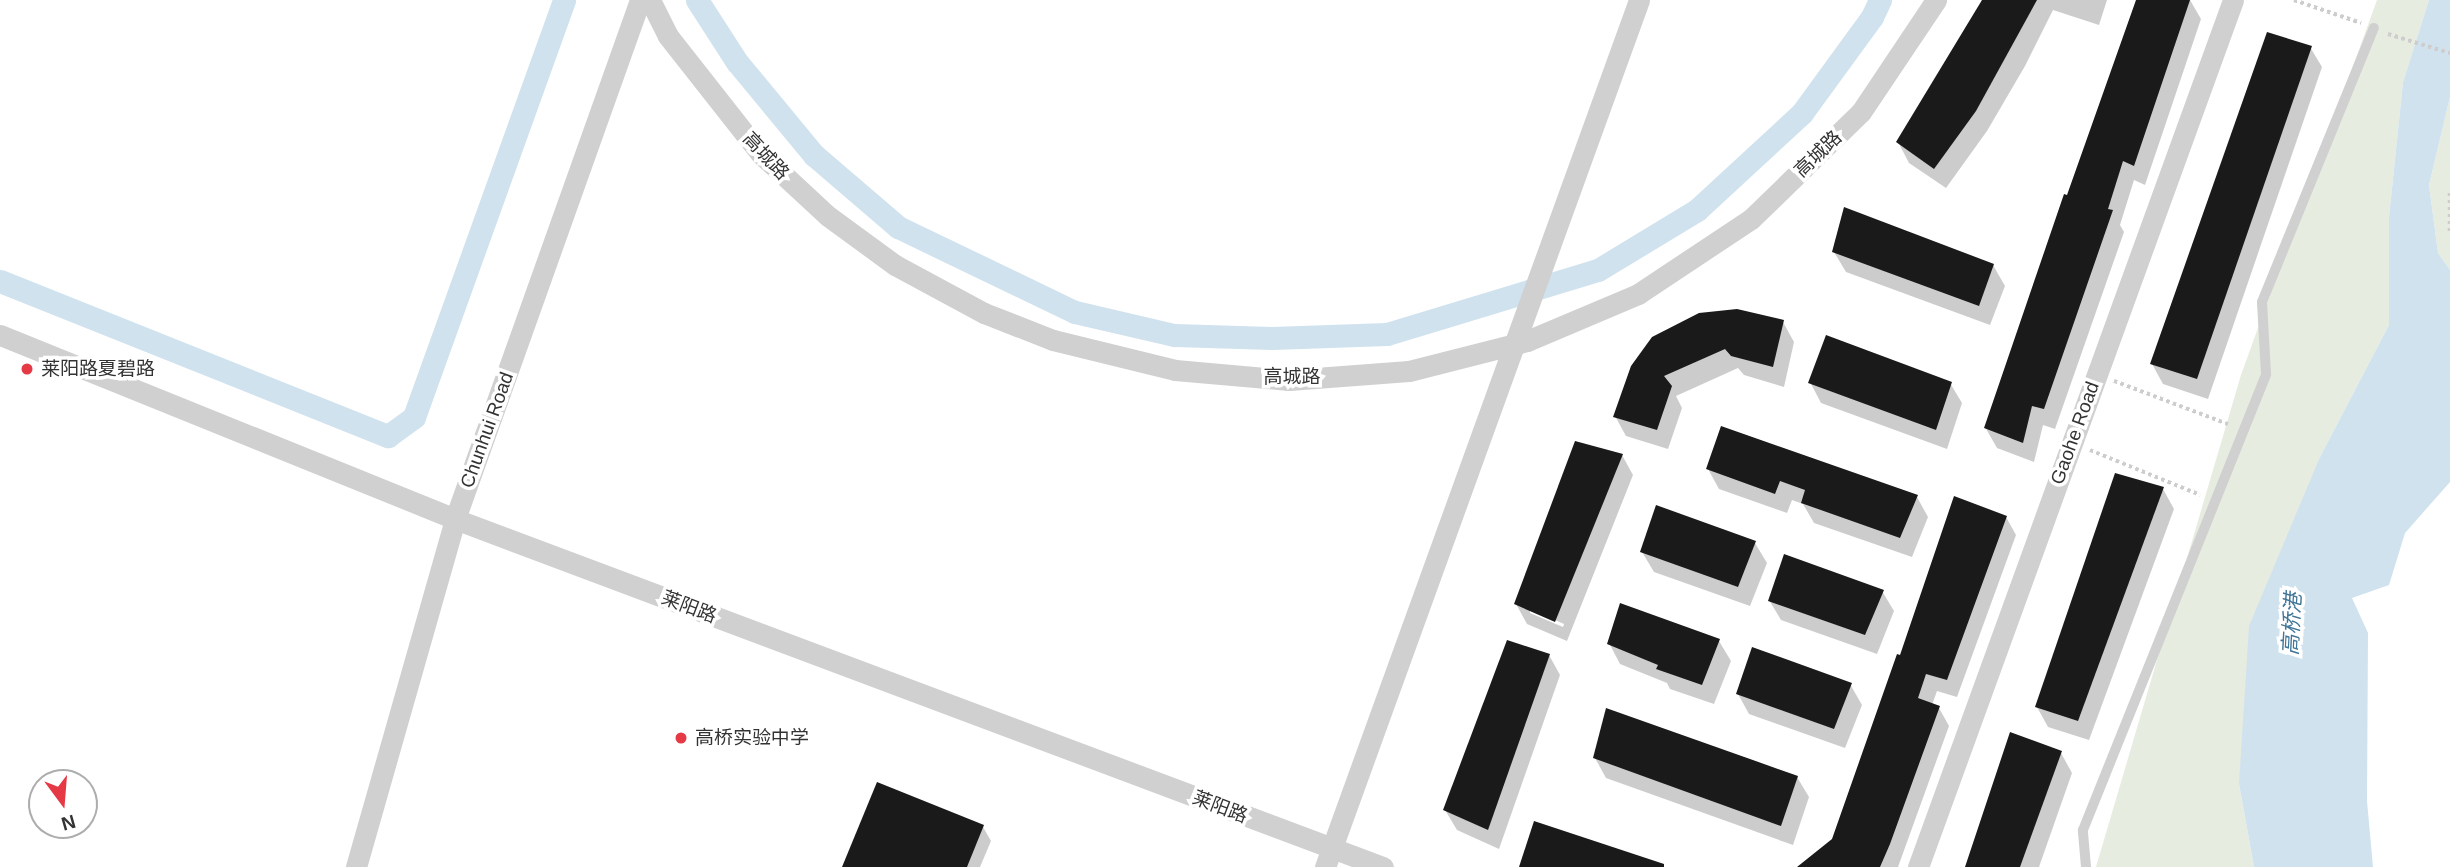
<!DOCTYPE html>
<meta charset="utf-8">
<style>
body{margin:0}
#map{position:relative;width:2450px;height:867px;overflow:hidden;background:#fff;font-family:Helvetica,"Noto Sans SC",sans-serif}
div>[style]{position:absolute}
[style*='--x']{left:calc(var(--x)*1px);top:calc(var(--y)*1px);width:calc(var(--w)*1px);rotate:calc(var(--a)*1deg)}
.green>*{inset:0;background:#e6ecdf}
.water>*{inset:0;background:#cfe2ee}
.shadow>*{inset:0;background:#0003}
.canal>*{height:23px;margin:-11.5px;padding:0 11.5px;transform-origin:11.5px;border-radius:11.5px;background:#cfe2ee}
.building>*{inset:0;background:#1a1a1a}
.path>*{height:3.5px;margin-top:-1.75px;transform-origin:0;background:repeating-linear-gradient(90deg,#cdcdcd 0 3.5px,transparent 0 7px)}
.lane>*{height:10px;margin:-5px;padding:0 5px;transform-origin:5px;border-radius:5px;background:#d0d0d0}
.street>*{height:21px;margin:-10.5px;padding:0 10.5px;transform-origin:10.5px;border-radius:10.5px;background:#d0d0d0}
.dots>*{width:19px;height:19px;translate:-50% -50%;box-sizing:border-box;border:4px solid #fff;border-radius:50%}
span{translate:-50% -50%;white-space:nowrap;text-align:center;line-height:1.15;-webkit-text-stroke:7px #fff;paint-order:stroke}
.street-label{font-size:19px;color:#333}
.poi-label{font-size:19px;color:#333}
.left{translate:0 -50%;text-align:left}
.water-label{font-size:21px;color:#3f7597;font-style:italic}
.north{position:absolute;left:28px;top:769px;width:70px;height:70px;box-sizing:border-box;background:#fff;border:2px solid #adadad;border-radius:50%;rotate:164deg;font-size:19px;font-weight:700;line-height:28px;text-align:center;color:#333}
.north::after{content:'';display:block;margin:auto;width:24px;height:32px;background:#e63946;clip-path:polygon(50% 0,100% 100%,50% 72%,0 100%)}
</style>
<div id="map">
<div class="green">
<div style="clip-path:polygon(2377px 0,2429px 0,2403px 82px,2389px 217px,2389px 325px,2320px 457px,2239px 784px,2254px 867px,2096px 867px,2241px 375px)"></div>
<div style="clip-path:polygon(2450px 97px,2450px 270px,2438px 253px,2429px 185px)"></div>
</div>
<div class="water">
<div style="clip-path:polygon(2429px 0,2450px 0,2450px 97px,2429px 185px,2438px 253px,2450px 270px,2450px 482px,2405px 533px,2389px 585px,2352px 598px,2368px 633px,2367px 801px,2373px 867px,2254px 867px,2239px 784px,2249px 626px,2320px 457px,2389px 325px,2389px 217px,2403px 82px)"></div>
</div>
<div class="shadow">
<div style="clip-path:polygon(1984px 0,2107px 0,2099px 25px,2053px 10px,2025px 66px,1987px 131px,1946px 188px,1909px 163px,1898px 142px)"></div>
<div style="clip-path:polygon(2138px 0,2190px 0,2201px 19px,2145px 185px,2134px 180px,2120px 225px,2124px 232px,2055px 429px,2043px 425px,2034px 462px,1997px 448px,1985px 427px)"></div>
<div style="clip-path:polygon(2310px 47px,2322px 67px,2208px 399px,2163px 384px,2152px 364px)"></div>
<div style="clip-path:polygon(1834px 252px,1993px 265px,2005px 286px,1990px 325px,1846px 272px)"></div>
<div style="clip-path:polygon(1699px 314px,1783px 322px,1794px 342px,1784px 387px,1744px 375px,1738px 368px,1676px 396px,1682px 408px,1668px 449px,1626px 436px,1615px 416px)"></div>
<div style="clip-path:polygon(1810px 382px,1950px 383px,1962px 403px,1947px 449px,1821px 403px)"></div>
<div style="clip-path:polygon(evenodd,1622px 455px,1633px 475px,1567px 641px,1527px 624px,1516px 604px,1622px 455px,1530px 609px,1564px 624px,1563px 627px,1530px 613px,1530px 609px)"></div>
<div style="clip-path:polygon(1708px 469px,1917px 497px,1928px 517px,1912px 557px,1814px 523px,1803px 504px,1792px 500px,1787px 513px,1719px 489px)"></div>
<div style="clip-path:polygon(2163px 489px,2174px 509px,2089px 740px,2048px 727px,2037px 707px)"></div>
<div style="clip-path:polygon(2006px 517px,2016px 535px,1957px 697px,1937px 691px,1932px 705px,1939px 708px,1949px 726px,1898px 867px,1800px 867px,1833px 840px,1901px 657px)"></div>
<div style="clip-path:polygon(1755px 543px,1767px 563px,1750px 606px,1654px 572px,1642px 552px)"></div>
<div style="clip-path:polygon(1882px 591px,1894px 611px,1877px 654px,1781px 620px,1769px 600px)"></div>
<div style="clip-path:polygon(1719px 641px,1731px 661px,1714px 704px,1670px 689px,1667px 683px,1620px 664px,1609px 643px)"></div>
<div style="clip-path:polygon(1549px 655px,1560px 675px,1499px 849px,1457px 830px,1445px 810px)"></div>
<div style="clip-path:polygon(1850px 684px,1862px 705px,1845px 748px,1749px 714px,1738px 694px)"></div>
<div style="clip-path:polygon(2061px 753px,2072px 773px,2039px 867px,1966px 867px)"></div>
<div style="clip-path:polygon(1595px 758px,1797px 777px,1809px 797px,1793px 845px,1606px 778px)"></div>
<div style="clip-path:polygon(983px 827px,991px 841px,980px 867px,844px 867px)"></div>
</div>
<div class="canal">
<div style="--x:697;--y:0;--w:74;--a:57.2"></div>
<div style="--x:737;--y:62;--w:121;--a:50.4"></div>
<div style="--x:814;--y:155;--w:111;--a:40.6"></div>
<div style="--x:898;--y:227;--w:196;--a:25.7"></div>
<div style="--x:1075;--y:312;--w:102;--a:13.1"></div>
<div style="--x:1174;--y:335;--w:98;--a:1.8"></div>
<div style="--x:1272;--y:338;--w:115;--a:-2"></div>
<div style="--x:1387;--y:334;--w:220;--a:-16.9"></div>
<div style="--x:1598;--y:270;--w:116;--a:-31.2"></div>
<div style="--x:1697;--y:210;--w:143;--a:-42.7"></div>
<div style="--x:1802;--y:113;--w:119;--a:-53.9"></div>
<div style="--x:1872;--y:17;--w:19;--a:-65"></div>
<div style="--x:0;--y:281;--w:418;--a:21.8"></div>
<div style="--x:388;--y:436;--w:32;--a:-36"></div>
<div style="--x:414;--y:417;--w:443;--a:-70.2"></div>
</div>
<div class="building">
<div style="clip-path:polygon(1982px 0,2037px 0,1976px 111px,1934px 169px,1896px 142px)"></div>
<div style="clip-path:polygon(2136px 0,2190px 0,2134px 166px,2123px 161px,2108px 209px,2113px 210px,2044px 409px,2032px 406px,2023px 443px,1984px 428px,2064px 194px,2067px 195px)"></div>
<div style="clip-path:polygon(2267px 32px,2312px 46px,2197px 379px,2150px 364px)"></div>
<div style="clip-path:polygon(1844px 207px,1994px 264px,1979px 306px,1832px 252px)"></div>
<div style="clip-path:polygon(1737px 309px,1784px 320px,1773px 367px,1731px 356px,1725px 349px,1664px 376px,1672px 386px,1657px 430px,1613px 417px,1631px 366px,1652px 337px,1699px 313px)"></div>
<div style="clip-path:polygon(1826px 335px,1952px 382px,1936px 430px,1808px 383px)"></div>
<div style="clip-path:polygon(1721px 426px,1918px 495px,1900px 538px,1801px 503px,1805px 490px,1780px 481px,1775px 494px,1706px 469px)"></div>
<div style="clip-path:polygon(1575px 441px,1623px 454px,1555px 622px,1514px 604px)"></div>
<div style="clip-path:polygon(2115px 473px,2164px 487px,2078px 721px,2035px 707px)"></div>
<div style="clip-path:polygon(1954px 496px,2007px 516px,1947px 680px,1926px 674px,1918px 698px,1940px 706px,1890px 844px,1880px 867px,1797px 867px,1832px 839px,1897px 654px,1900px 655px)"></div>
<div style="clip-path:polygon(1656px 505px,1756px 541px,1738px 587px,1640px 552px)"></div>
<div style="clip-path:polygon(1784px 554px,1884px 590px,1865px 635px,1768px 601px)"></div>
<div style="clip-path:polygon(1620px 603px,1720px 639px,1702px 685px,1656px 669px,1658px 665px,1607px 644px)"></div>
<div style="clip-path:polygon(1507px 640px,1550px 654px,1488px 830px,1443px 810px)"></div>
<div style="clip-path:polygon(1752px 647px,1852px 683px,1834px 729px,1736px 694px)"></div>
<div style="clip-path:polygon(1606px 708px,1798px 776px,1781px 826px,1593px 758px)"></div>
<div style="clip-path:polygon(2010px 732px,2062px 751px,2020px 867px,1965px 867px)"></div>
<div style="clip-path:polygon(877px 782px,984px 825px,967px 867px,842px 867px)"></div>
<div style="clip-path:polygon(1534px 821px,1664px 864px,1664px 867px,1519px 867px)"></div>
</div>
<div class="path">
<div style="--x:2294;--y:0;--w:71;--a:18.9"></div>
<div style="--x:2388;--y:34;--w:65;--a:17"></div>
<div style="--x:2450;--y:193;--w:42;--a:90"></div>
<div style="--x:2114;--y:381;--w:122;--a:20.7"></div>
<div style="--x:2090;--y:450;--w:119;--a:22.2"></div>
</div>
<div class="lane">
<div style="--x:2086;--y:867;--w:37;--a:-95"></div>
<div style="--x:2083;--y:830;--w:491;--a:-68.1"></div>
<div style="--x:2266;--y:374;--w:72;--a:-93.2"></div>
<div style="--x:2262;--y:302;--w:296;--a:-67.8"></div>
</div>
<div class="street">
<div style="--x:650;--y:0;--w:40;--a:63.4"></div>
<div style="--x:668;--y:36;--w:150;--a:51.8"></div>
<div style="--x:761;--y:154;--w:91;--a:42.8"></div>
<div style="--x:828;--y:216;--w:83;--a:36.2"></div>
<div style="--x:895;--y:265;--w:101;--a:28.3"></div>
<div style="--x:984;--y:313;--w:74;--a:21.4"></div>
<div style="--x:1053;--y:340;--w:126;--a:13.8"></div>
<div style="--x:1175;--y:370;--w:114;--a:5"></div>
<div style="--x:1289;--y:380;--w:120;--a:-4.3"></div>
<div style="--x:1409;--y:371;--w:122;--a:-14.3"></div>
<div style="--x:1527;--y:341;--w:121;--a:-22.9"></div>
<div style="--x:1638;--y:294;--w:136;--a:-33.6"></div>
<div style="--x:1751;--y:219;--w:153;--a:-44.2"></div>
<div style="--x:1861;--y:112;--w:135;--a:-56.2"></div>
<div style="--x:0;--y:335;--w:491;--a:22"></div>
<div style="--x:455;--y:519;--w:991;--a:20.56"></div>
<div style="--x:356;--y:867;--w:362;--a:-74.1"></div>
<div style="--x:455;--y:519;--w:551;--a:-70.38"></div>
<div style="--x:1325;--y:867;--w:922;--a:-70.09"></div>
<div style="--x:1918;--y:867;--w:922;--a:-70.03"></div>
</div>
<div class="dots">
<div style="left:27px;top:369px;background:#e63946"></div>
<div style="left:681px;top:738px;background:#e63946"></div>
</div>
<div class="street-label">
<span style="left:1818px;top:154px;rotate:-44deg">高城路</span>
<span style="left:766px;top:156px;rotate:47deg">高城路</span>
<span style="left:1292px;top:377px">高城路</span>
<span style="left:487px;top:430px;rotate:-70deg">Chunhui Road</span>
<span style="left:2075px;top:433px;rotate:-70deg">Gaohe Road</span>
<span style="left:689px;top:607px;rotate:21deg">莱阳路</span>
<span style="left:1220px;top:807px;rotate:21deg">莱阳路</span>
</div>
<div class="poi-label">
<span class="left" style="left:41px;top:369px">莱阳路夏碧路</span>
<span class="left" style="left:695px;top:738px">高桥实验中学</span>
</div>
<div class="water-label">
<span style="left:2292px;top:624px;rotate:-87deg">高桥港</span>
</div>
<div class="north">N</div>
</div>
